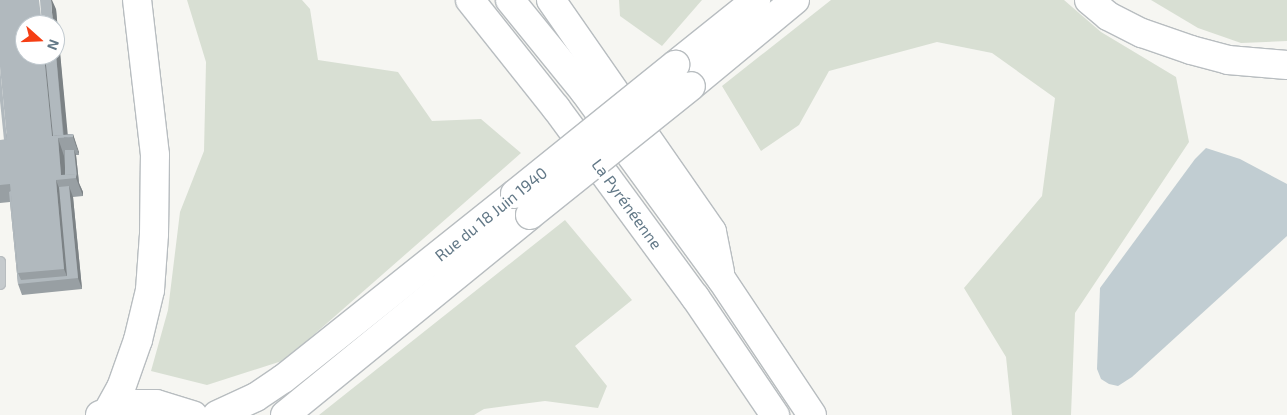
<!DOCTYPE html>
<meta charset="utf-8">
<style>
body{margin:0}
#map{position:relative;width:1287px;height:415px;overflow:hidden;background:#f6f6f2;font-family:"Exo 2",sans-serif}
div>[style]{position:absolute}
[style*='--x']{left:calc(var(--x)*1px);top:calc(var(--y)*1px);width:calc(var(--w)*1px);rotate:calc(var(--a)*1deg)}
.green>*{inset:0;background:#d8dfd3}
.water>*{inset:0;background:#c1cdd2}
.roads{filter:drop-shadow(1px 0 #b8bdc0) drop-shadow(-1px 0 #b8bdc0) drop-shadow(0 1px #b8bdc0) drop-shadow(0 -1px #b8bdc0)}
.service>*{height:10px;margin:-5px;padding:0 5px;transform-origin:5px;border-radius:5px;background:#c5cacd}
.primary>*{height:28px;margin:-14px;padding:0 14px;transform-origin:14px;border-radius:14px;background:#fff}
.motorway>*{height:28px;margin:-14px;padding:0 14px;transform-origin:14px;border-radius:14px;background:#fff}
.bridges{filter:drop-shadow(1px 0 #b8bdc0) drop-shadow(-1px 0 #b8bdc0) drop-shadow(0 1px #b8bdc0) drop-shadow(0 -1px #b8bdc0)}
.primary-bridge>*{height:28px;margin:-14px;padding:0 14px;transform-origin:14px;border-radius:14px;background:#fff}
.wall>*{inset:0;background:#989fa3}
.shaded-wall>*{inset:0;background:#7c8285}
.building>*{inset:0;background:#b1b9be}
span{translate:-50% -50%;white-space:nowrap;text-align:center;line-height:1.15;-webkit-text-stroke:5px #fff;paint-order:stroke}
.street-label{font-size:16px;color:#627887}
.north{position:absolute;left:15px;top:15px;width:50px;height:50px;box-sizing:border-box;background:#fff;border:1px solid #c0c9cf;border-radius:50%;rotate:110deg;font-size:14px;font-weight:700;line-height:20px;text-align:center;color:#627887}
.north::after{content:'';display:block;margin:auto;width:18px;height:22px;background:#f53e14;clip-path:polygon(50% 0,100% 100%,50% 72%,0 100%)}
</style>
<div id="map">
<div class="green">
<div style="clip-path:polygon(187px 0,302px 0,310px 9px,318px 60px,398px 72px,432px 121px,481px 119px,521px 153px,285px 360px,207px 385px,151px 371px,168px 310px,180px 212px,204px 151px,206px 62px)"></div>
<div style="clip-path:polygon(619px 0,702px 0,662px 46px,620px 16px)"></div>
<div style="clip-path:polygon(831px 0,1064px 0,1101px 32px,1176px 77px,1189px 142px,1075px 313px,1071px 415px,1012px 415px,1006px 357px,964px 288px,1042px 196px,1055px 98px,992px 53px,937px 42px,829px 71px,799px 125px,761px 151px,722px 86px)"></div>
<div style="clip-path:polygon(1151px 0,1287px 0,1287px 41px,1241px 43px,1198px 28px)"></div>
<div style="clip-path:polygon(565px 220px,632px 300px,575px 346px,607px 386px,598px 408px,545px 401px,484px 409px,474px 415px,319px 415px)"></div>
</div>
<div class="water">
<div style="clip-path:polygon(1206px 148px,1240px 159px,1287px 184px,1287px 236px,1132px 377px,1118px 386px,1109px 384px,1101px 379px,1097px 369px,1100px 288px,1195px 159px)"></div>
</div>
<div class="roads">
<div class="service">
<div style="--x:0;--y:262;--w:22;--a:90"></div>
</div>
<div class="primary">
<div style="--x:1089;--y:0;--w:25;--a:40"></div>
<div style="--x:1108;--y:16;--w:38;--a:27"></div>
<div style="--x:1142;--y:33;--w:52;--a:19.1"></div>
<div style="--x:1191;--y:50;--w:38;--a:15"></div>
<div style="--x:1228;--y:60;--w:59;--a:4.8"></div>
<div style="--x:675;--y:65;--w:104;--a:-38.7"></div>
<div style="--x:691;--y:86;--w:135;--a:-39.6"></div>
<div style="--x:100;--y:415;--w:34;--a:-19"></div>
<div style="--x:132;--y:404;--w:24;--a:0"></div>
<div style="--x:156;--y:404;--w:39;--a:17"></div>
<div style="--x:217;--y:415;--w:43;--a:-24.8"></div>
<div style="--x:256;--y:397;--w:32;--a:-34"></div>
<div style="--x:283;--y:379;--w:297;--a:-38.6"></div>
<div style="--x:285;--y:415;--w:316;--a:-39.2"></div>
</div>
<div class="motorway">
<div style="--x:470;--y:0;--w:138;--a:51.5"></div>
<div style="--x:556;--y:108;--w:235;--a:53.7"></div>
<div style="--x:695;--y:297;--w:143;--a:55.9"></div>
<div style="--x:510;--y:0;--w:117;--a:50.9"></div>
<div style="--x:584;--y:91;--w:234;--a:53.9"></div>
<div style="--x:722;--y:280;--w:162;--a:56.3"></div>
<div style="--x:551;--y:0;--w:282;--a:55.2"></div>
<div style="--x:712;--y:232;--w:41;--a:78.7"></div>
<div style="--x:108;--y:411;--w:26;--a:-61"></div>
<div style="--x:121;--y:388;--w:51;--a:-70.5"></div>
<div style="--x:138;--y:340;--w:51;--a:-76.5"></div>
<div style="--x:150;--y:290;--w:56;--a:-85.9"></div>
<div style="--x:154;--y:234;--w:79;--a:-89.3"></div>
<div style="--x:155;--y:155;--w:156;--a:-96.6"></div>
</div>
</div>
<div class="bridges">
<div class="primary-bridge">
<div style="--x:515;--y:194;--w:206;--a:-38.9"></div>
<div style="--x:530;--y:215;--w:206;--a:-38.7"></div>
</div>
</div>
<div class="wall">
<div style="clip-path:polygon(56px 9px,67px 134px,73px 134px,79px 155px,76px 155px,79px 183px,83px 192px,83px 196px,73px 197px,82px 289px,22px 295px,18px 284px,10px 202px,0 203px,0 140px,4px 140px)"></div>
</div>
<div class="shaded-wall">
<div style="clip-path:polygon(51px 0,52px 0,56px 9px,68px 137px,64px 138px,55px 43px,55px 25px,53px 25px)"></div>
<div style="clip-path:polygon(44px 55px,49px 55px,57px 138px,52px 136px)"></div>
<div style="clip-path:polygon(73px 134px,79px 152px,79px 155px,73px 137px)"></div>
<div style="clip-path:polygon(58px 138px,64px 156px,66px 179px,61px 175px)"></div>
<div style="clip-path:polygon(74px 150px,76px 155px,79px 183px,83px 192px,83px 196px,76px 178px)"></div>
<div style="clip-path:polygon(56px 180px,63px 198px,68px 279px,64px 269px)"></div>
<div style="clip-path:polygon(69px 186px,73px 197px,82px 289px,78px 278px)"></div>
</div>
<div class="building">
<div style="clip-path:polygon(0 0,39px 0,42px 25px,25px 25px,25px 55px,44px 55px,52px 136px,73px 134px,73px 137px,58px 138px,61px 175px,76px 174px,76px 178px,56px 180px,64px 269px,18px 273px,10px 184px,0 185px,0 140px,7px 139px,0 67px)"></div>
<div style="clip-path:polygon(40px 0,51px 0,53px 25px,42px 25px)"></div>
<div style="clip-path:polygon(55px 43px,63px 135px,53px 136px,45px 55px,55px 55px)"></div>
<div style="clip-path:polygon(0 67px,7px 139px,4px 140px,0 101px)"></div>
<div style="clip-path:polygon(65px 150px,74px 150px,77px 177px,76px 174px,65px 175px)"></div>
<div style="clip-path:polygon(69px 186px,78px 278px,18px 284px,9px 192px,11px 191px,18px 273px,21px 280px,67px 276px,59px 187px)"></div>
</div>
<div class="street-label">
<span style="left:627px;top:204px;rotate:54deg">La Pyrénéenne</span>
<span style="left:491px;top:214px;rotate:-39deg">Rue du 18 Juin 1940</span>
</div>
<div class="north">N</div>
</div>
